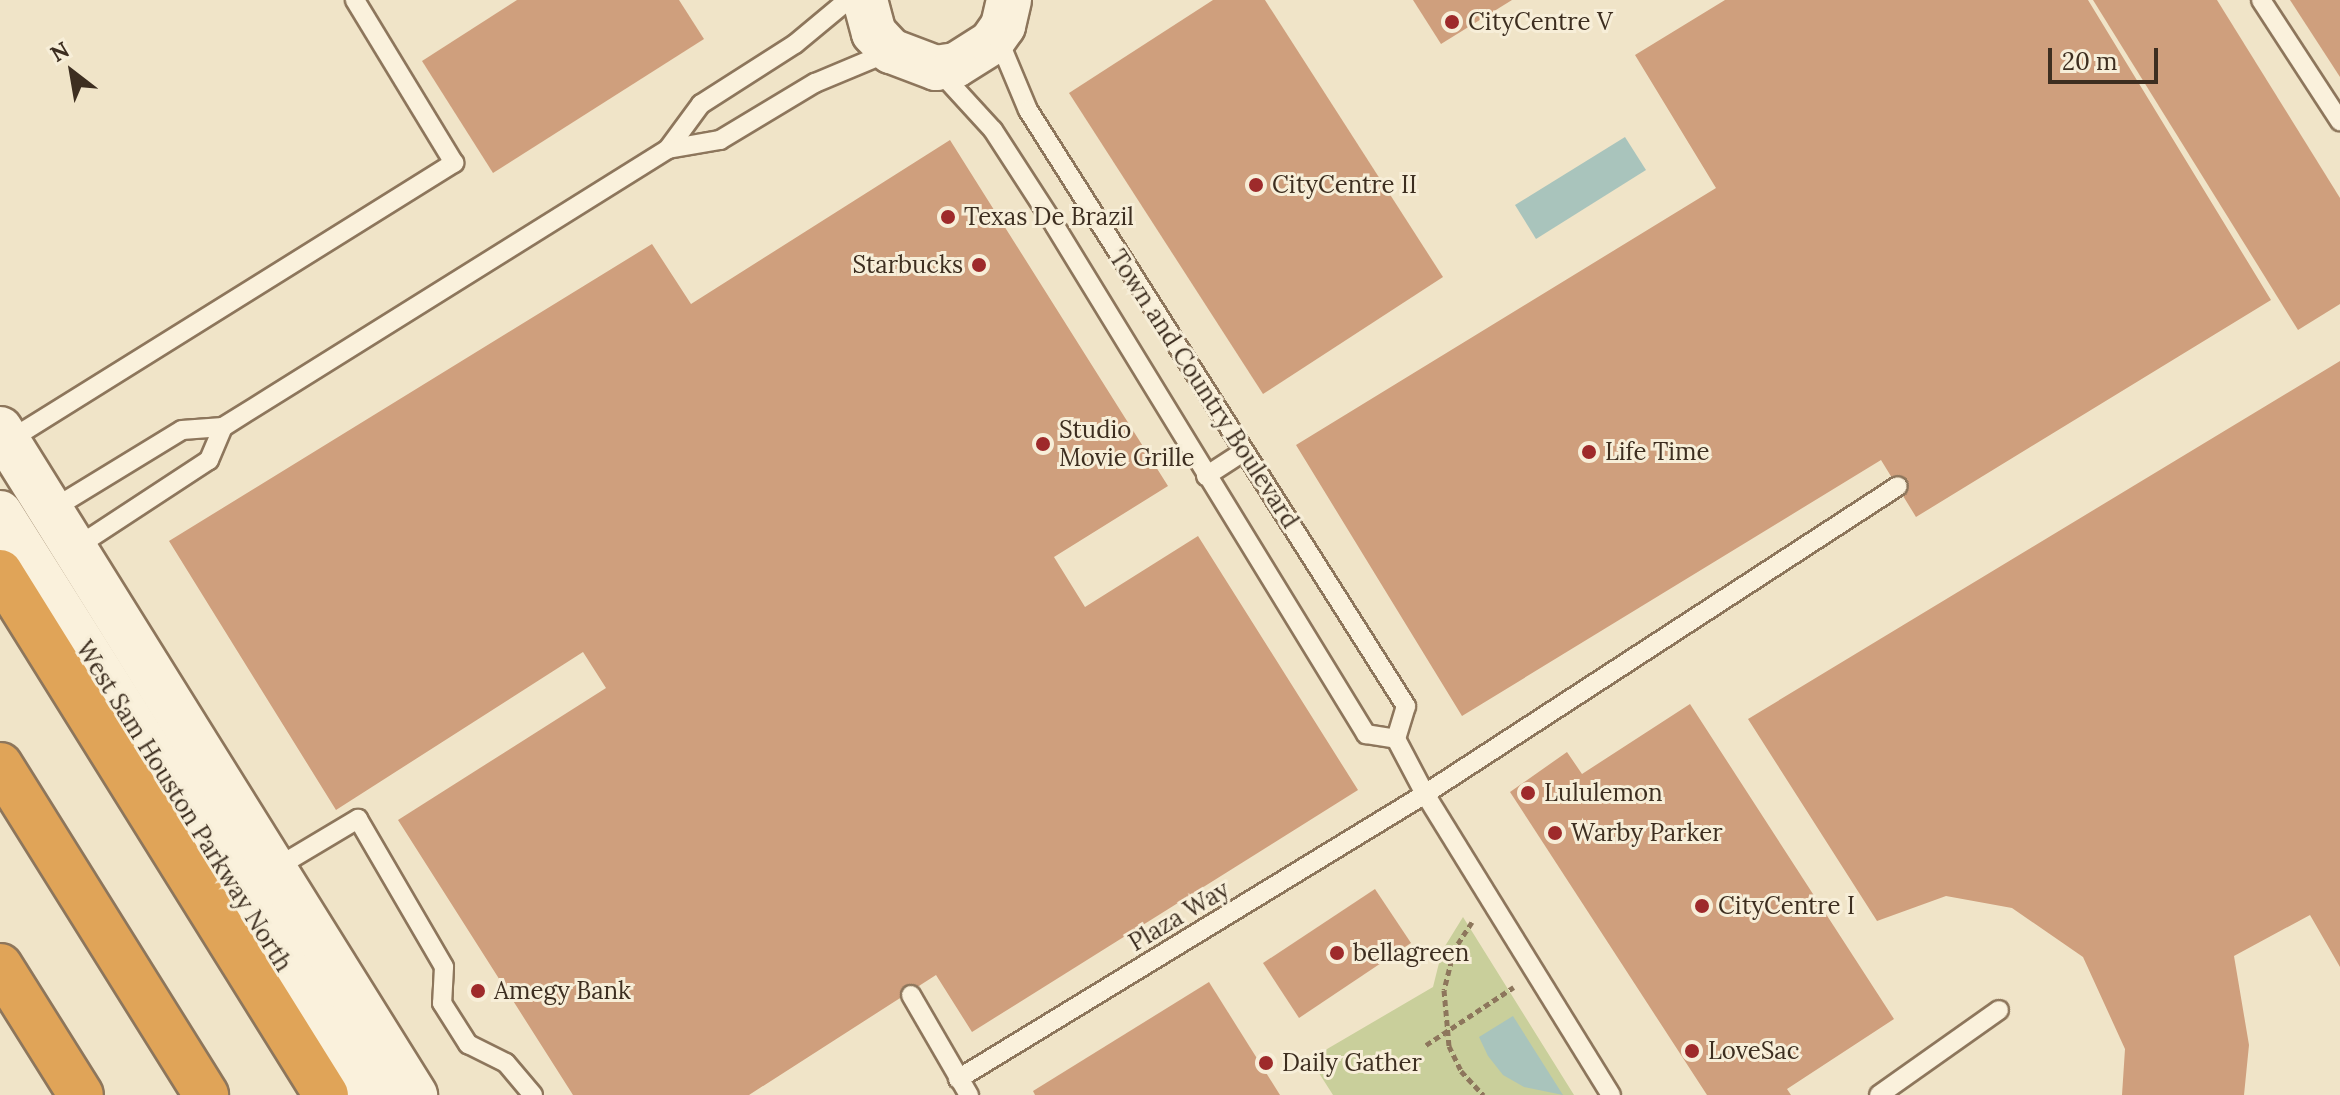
<!DOCTYPE html>
<style>
body{margin:0}
#map{position:relative;width:2340px;height:1095px;overflow:hidden;background:#f0e4c8;font-family:Lora,serif}
div>[style]{position:absolute}
[style*='--x']{left:calc(var(--x)*1px);top:calc(var(--y)*1px);width:calc(var(--w)*1px);rotate:calc(var(--a)*1deg)}
.green>*{inset:0;background:#c9cf9b}
.water>*{inset:0;background:#a9c4bc}
.building>*{inset:0;background:#cf9f7d}
.path>*{height:5px;margin-top:-2.5px;transform-origin:0;background:repeating-linear-gradient(90deg,#8d765c 0 6px,transparent 0 10px)}
.roads{filter:drop-shadow(2px 0 #8d765c) drop-shadow(-2px 0 #8d765c) drop-shadow(0 2px #8d765c) drop-shadow(0 -2px #8d765c)}
.service>*{height:18px;margin:-9px;padding:0 9px;transform-origin:9px;border-radius:9px;background:#faf1dc}
.tertiary>*{height:44px;margin:-22px;padding:0 22px;transform-origin:22px;border-radius:22px;background:#faf1dc}
.secondary>*{height:44px;margin:-22px;padding:0 22px;transform-origin:22px;border-radius:22px;background:#faf1dc}
.motorway>*{height:44px;margin:-22px;padding:0 22px;transform-origin:22px;border-radius:22px;background:#e0a458}
.dots>*{width:22px;height:22px;translate:-50% -50%;box-sizing:border-box;border:4px solid #f7eed8;border-radius:50%}
span{translate:-50% -50%;white-space:nowrap;text-align:center;line-height:1.15;-webkit-text-stroke:6px #f7eed8;paint-order:stroke}
.poi-label{font-size:24px;color:#3d2e20}
.left{translate:0 -50%;text-align:left}
.right{translate:-100% -50%;text-align:right}
.street-label{font-size:24px;color:#3d2e20}
.north{position:absolute;left:32px;top:32px;width:80px;height:80px;-webkit-text-stroke:6px #f7eed8;paint-order:stroke;rotate:329deg;font-size:22px;font-weight:700;line-height:32px;text-align:center;color:#3d2e20}
.north::after{content:'';display:block;margin:auto;width:28px;height:36px;background:#3d2e20;clip-path:polygon(50% 0,100% 100%,50% 72%,0 100%)}
.scale{position:absolute;left:2048px;top:48px;width:110px;height:36px;box-sizing:border-box;border:4px solid #3d2e20;border-top:0;padding-left:10px;font-size:24px;line-height:28px;white-space:nowrap;color:#3d2e20;-webkit-text-stroke:6px #f7eed8;paint-order:stroke}
</style>
<div id="map">
<div class="green">
<div style="clip-path:polygon(1463px 917px,1574px 1095px,1333px 1095px,1310px 1059px,1433px 987px,1442px 951px)"></div>
</div>
<div class="water">
<div style="clip-path:polygon(1625px 137px,1646px 170px,1536px 239px,1515px 205px)"></div>
<div style="clip-path:polygon(1513px 1016px,1563px 1095px,1524px 1087px,1503px 1075px,1488px 1056px,1479px 1037px)"></div>
</div>
<div class="building">
<div style="clip-path:polygon(517px 0,679px 0,704px 39px,493px 173px,422px 61px)"></div>
<div style="clip-path:polygon(1213px 0,1265px 0,1443px 277px,1263px 394px,1069px 93px)"></div>
<div style="clip-path:polygon(1413px 0,1512px 0,1441px 44px)"></div>
<div style="clip-path:polygon(1725px 0,2088px 0,2271px 300px,1916px 517px,1881px 460px,1462px 716px,1296px 445px,1716px 188px,1635px 55px)"></div>
<div style="clip-path:polygon(2093px 0,2217px 0,2340px 198px,2340px 304px,2298px 330px)"></div>
<div style="clip-path:polygon(2290px 0,2340px 0,2340px 77px)"></div>
<div style="clip-path:polygon(950px 140px,1168px 486px,1054px 557px,1085px 607px,1198px 536px,1358px 790px,972px 1032px,936px 975px,749px 1095px,573px 1095px,398px 820px,606px 688px,583px 652px,336px 810px,169px 541px,652px 244px,691px 304px)"></div>
<div style="clip-path:polygon(2340px 361px,2340px 967px,2310px 915px,2234px 956px,2249px 1045px,2244px 1095px,2122px 1095px,2125px 1049px,2083px 957px,2012px 908px,1946px 896px,1877px 921px,1748px 719px)"></div>
<div style="clip-path:polygon(1690px 704px,1894px 1019px,1787px 1089px,1791px 1095px,1707px 1095px,1510px 792px,1567px 752px,1582px 774px)"></div>
<div style="clip-path:polygon(1375px 889px,1411px 943px,1299px 1018px,1263px 963px)"></div>
<div style="clip-path:polygon(1209px 982px,1280px 1095px,1035px 1095px,1033px 1091px)"></div>
</div>
<div class="path">
<div style="--x:1472;--y:922;--w:33;--a:123"></div>
<div style="--x:1454;--y:950;--w:41;--a:104"></div>
<div style="--x:1444;--y:990;--w:56;--a:84.9"></div>
<div style="--x:1449;--y:1046;--w:28;--a:64"></div>
<div style="--x:1461;--y:1071;--w:33;--a:47"></div>
<div style="--x:1426;--y:1045;--w:105;--a:-33.4"></div>
</div>
<div class="roads">
<div class="service">
<div style="--x:848;--y:0;--w:69;--a:140.3"></div>
<div style="--x:795;--y:44;--w:112;--a:147.4"></div>
<div style="--x:701;--y:104;--w:56;--a:126.3"></div>
<div style="--x:668;--y:149;--w:53;--a:-9.8"></div>
<div style="--x:720;--y:140;--w:111;--a:-31"></div>
<div style="--x:815;--y:83;--w:80;--a:-22.7"></div>
<div style="--x:2261;--y:0;--w:145;--a:56.9"></div>
<div style="--x:997;--y:36;--w:80;--a:67.3"></div>
<div style="--x:1028;--y:110;--w:706;--a:57.62"></div>
<div style="--x:1406;--y:706;--w:34;--a:107"></div>
<div style="--x:1396;--y:739;--w:62;--a:62.2"></div>
<div style="--x:1425;--y:794;--w:354;--a:58.3"></div>
<div style="--x:938;--y:70;--w:81;--a:47.5"></div>
<div style="--x:993;--y:130;--w:114;--a:57.1"></div>
<div style="--x:1055;--y:226;--w:596;--a:58.52"></div>
<div style="--x:1366;--y:734;--w:30;--a:9"></div>
<div style="--x:223;--y:427;--w:525;--a:-31.99"></div>
<div style="--x:8;--y:441;--w:526;--a:-31.94"></div>
<div style="--x:454;--y:163;--w:191;--a:-121.3"></div>
<div style="--x:1206;--y:476;--w:44;--a:-33"></div>
<div style="--x:51;--y:510;--w:153;--a:-31.4"></div>
<div style="--x:182;--y:430;--w:41;--a:-4.2"></div>
<div style="--x:223;--y:427;--w:36;--a:113"></div>
<div style="--x:209;--y:460;--w:160;--a:146.7"></div>
<div style="--x:274;--y:869;--w:98;--a:-30.8"></div>
<div style="--x:358;--y:819;--w:171;--a:59.8"></div>
<div style="--x:444;--y:967;--w:36;--a:93"></div>
<div style="--x:442;--y:1003;--w:49;--a:57.6"></div>
<div style="--x:468;--y:1044;--w:42;--a:26.6"></div>
<div style="--x:506;--y:1063;--w:42;--a:49.8"></div>
<div style="--x:911;--y:995;--w:116;--a:59.9"></div>
<div style="--x:958;--y:1079;--w:547;--a:-31.39"></div>
<div style="--x:1425;--y:794;--w:564;--a:-33.07"></div>
<div style="--x:1879;--y:1095;--w:147;--a:-35.3"></div>
</div>
<div class="tertiary">
<div style="--x:865;--y:0;--w:34;--a:75"></div>
<div style="--x:874;--y:33;--w:25;--a:47"></div>
<div style="--x:891;--y:51;--w:48;--a:20.7"></div>
<div style="--x:936;--y:68;--w:20;--a:-9"></div>
<div style="--x:956;--y:65;--w:41;--a:-32.2"></div>
<div style="--x:991;--y:43;--w:21;--a:-55"></div>
<div style="--x:1003;--y:26;--w:27;--a:-77"></div>
</div>
<div class="secondary">
<div style="--x:0;--y:429;--w:785;--a:58.07"></div>
<div style="--x:0;--y:513;--w:606;--a:57.8"></div>
<div style="--x:323;--y:1026;--w:86;--a:53.5"></div>
</div>
<div class="motorway">
<div style="--x:0;--y:572;--w:616;--a:58.06"></div>
<div style="--x:0;--y:765;--w:389;--a:58"></div>
<div style="--x:0;--y:966;--w:152;--a:57.9"></div>
</div>
</div>
<div class="dots">
<div style="left:1452px;top:22px;background:#9e2a2b"></div>
<div style="left:1256px;top:185px;background:#9e2a2b"></div>
<div style="left:948px;top:217px;background:#9e2a2b"></div>
<div style="left:979px;top:265px;background:#9e2a2b"></div>
<div style="left:1043px;top:444px;background:#9e2a2b"></div>
<div style="left:1589px;top:452px;background:#9e2a2b"></div>
<div style="left:1528px;top:793px;background:#9e2a2b"></div>
<div style="left:1555px;top:833px;background:#9e2a2b"></div>
<div style="left:1702px;top:906px;background:#9e2a2b"></div>
<div style="left:1337px;top:953px;background:#9e2a2b"></div>
<div style="left:478px;top:991px;background:#9e2a2b"></div>
<div style="left:1692px;top:1051px;background:#9e2a2b"></div>
<div style="left:1266px;top:1063px;background:#9e2a2b"></div>
</div>
<div class="poi-label">
<span class="left" style="left:1468px;top:22px">CityCentre V</span>
<span class="left" style="left:1272px;top:185px">CityCentre II</span>
<span class="left" style="left:964px;top:217px">Texas De Brazil</span>
<span class="right" style="left:963px;top:265px">Starbucks</span>
<span class="left" style="left:1059px;top:444px">Studio<br>Movie Grille</span>
<span class="left" style="left:1605px;top:452px">Life Time</span>
<span class="left" style="left:1544px;top:793px">Lululemon</span>
<span class="left" style="left:1571px;top:833px">Warby Parker</span>
<span class="left" style="left:1718px;top:906px">CityCentre I</span>
<span class="left" style="left:1353px;top:953px">bellagreen</span>
<span class="left" style="left:494px;top:991px">Amegy Bank</span>
<span class="left" style="left:1708px;top:1051px">LoveSac</span>
<span class="left" style="left:1282px;top:1063px">Daily Gather</span>
</div>
<div class="street-label">
<span style="left:1204px;top:389px;rotate:57deg">Town and Country Boulevard</span>
<span style="left:184px;top:806px;rotate:58deg">West Sam Houston Parkway North</span>
<span style="left:1179px;top:916px;rotate:-31deg">Plaza Way</span>
</div>
<div class="north">N</div>
<div class="scale">20 m</div>
</div>
